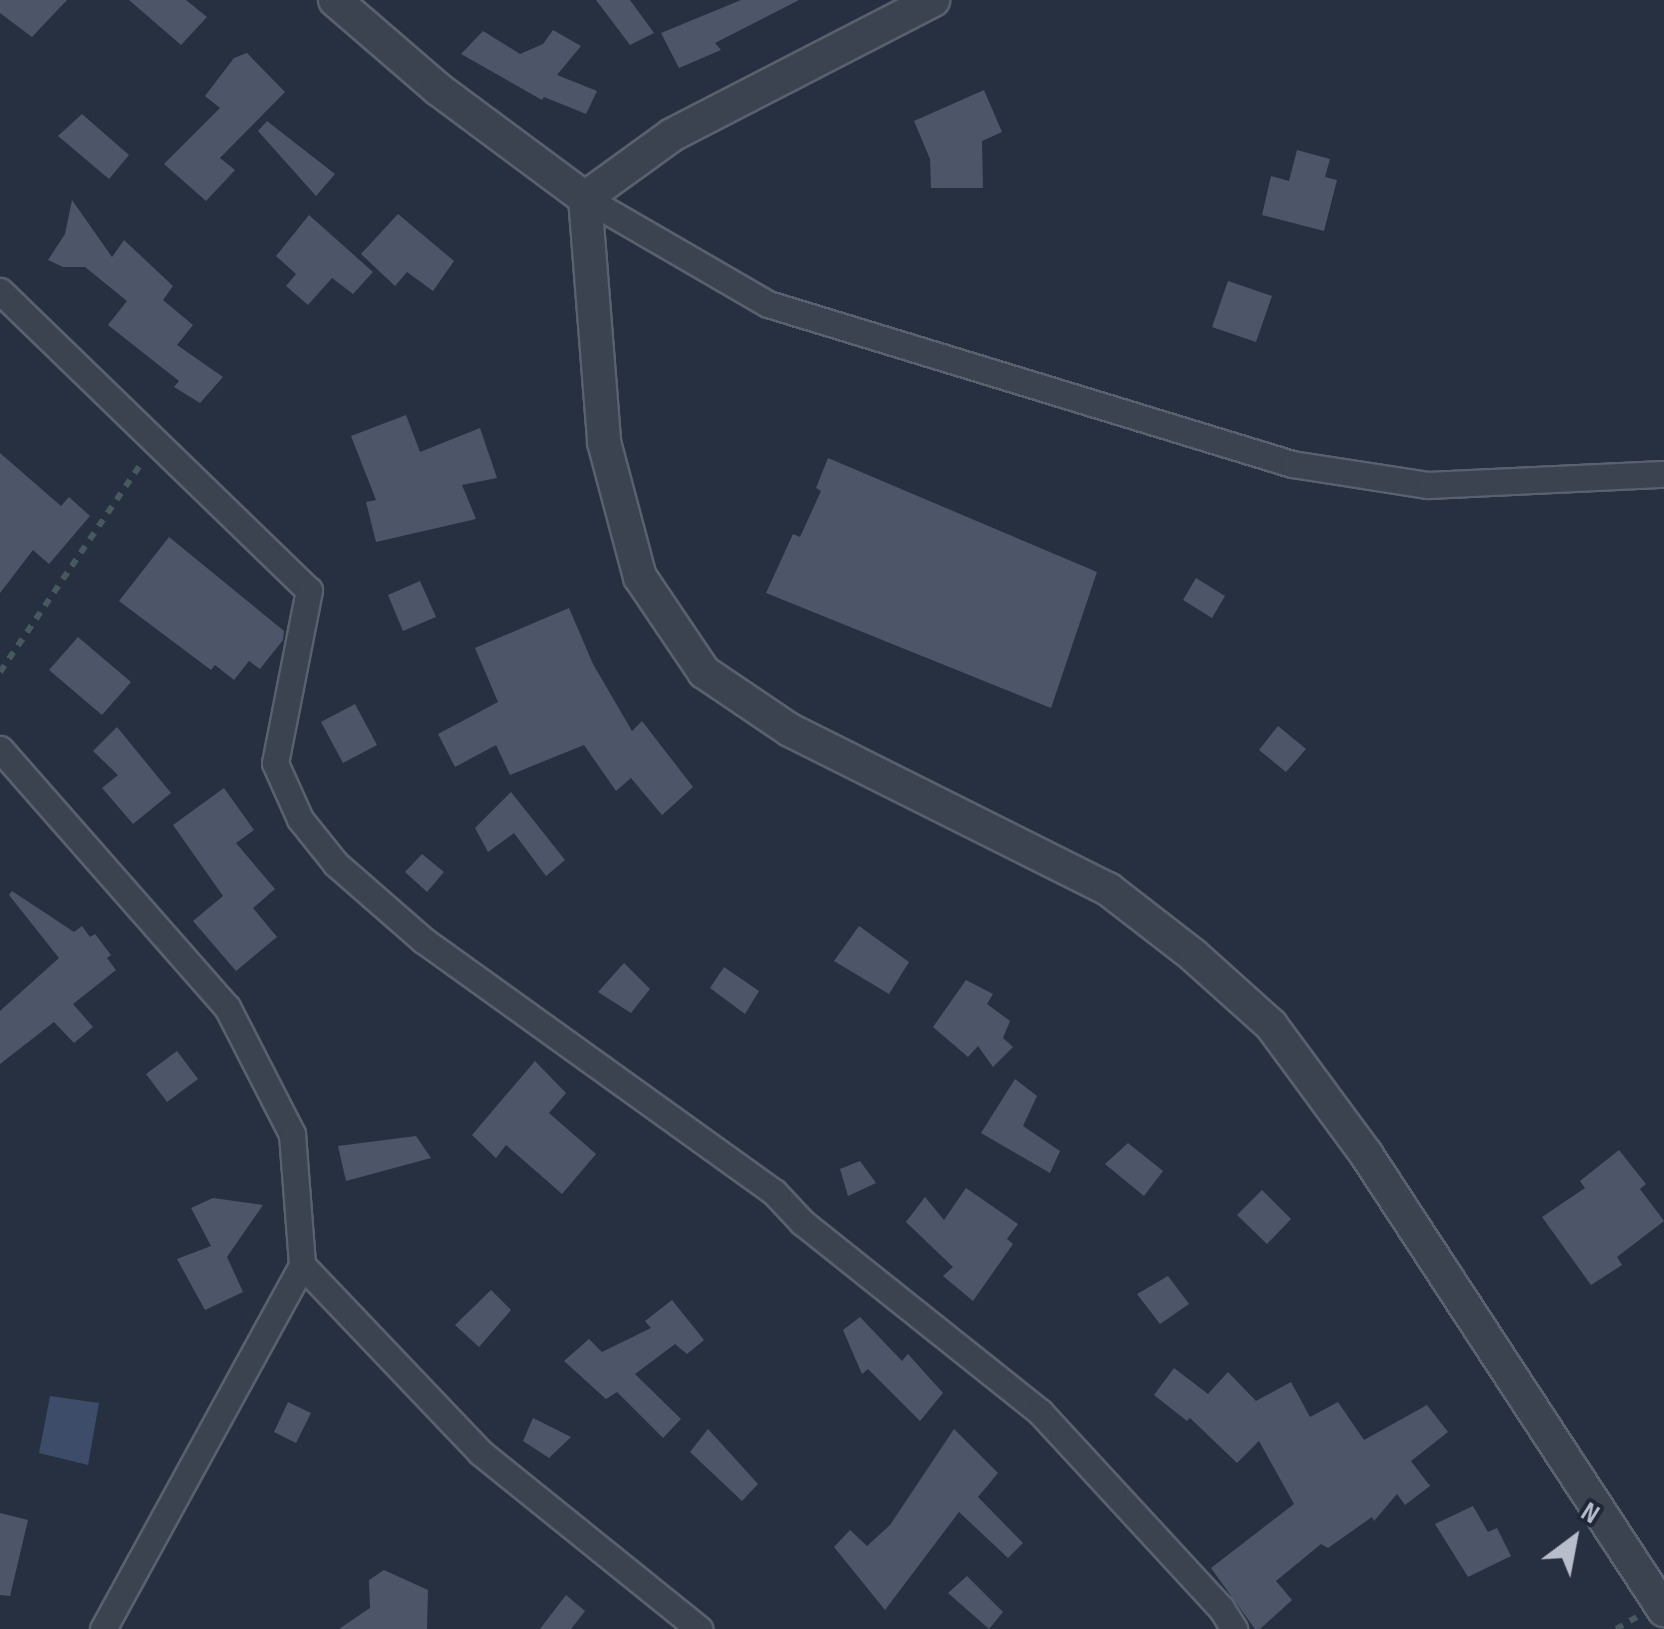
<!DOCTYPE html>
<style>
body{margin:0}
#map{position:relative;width:1664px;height:1629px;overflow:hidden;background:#273040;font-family:"Sofia Sans Condensed",sans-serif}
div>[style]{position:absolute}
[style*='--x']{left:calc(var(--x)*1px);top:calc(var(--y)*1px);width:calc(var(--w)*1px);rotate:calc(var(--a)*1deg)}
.water>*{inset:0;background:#3d4c69}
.building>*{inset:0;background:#4d5669}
.path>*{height:6px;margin-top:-3px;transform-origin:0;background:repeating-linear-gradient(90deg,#47595e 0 8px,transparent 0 16px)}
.roads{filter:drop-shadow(2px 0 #59606e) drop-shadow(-2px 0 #59606e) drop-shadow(0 2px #59606e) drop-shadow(0 -2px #59606e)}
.minor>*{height:25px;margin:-12.5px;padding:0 12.5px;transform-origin:12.5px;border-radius:12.5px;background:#3b4250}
.tertiary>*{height:32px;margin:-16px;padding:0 16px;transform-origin:16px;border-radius:16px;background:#3b4250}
span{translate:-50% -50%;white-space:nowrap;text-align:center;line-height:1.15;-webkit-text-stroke:9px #202736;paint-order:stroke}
.north{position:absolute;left:1524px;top:1489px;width:100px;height:100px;-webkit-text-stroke:8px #202736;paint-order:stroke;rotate:32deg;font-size:28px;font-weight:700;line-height:40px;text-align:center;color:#b8bdcb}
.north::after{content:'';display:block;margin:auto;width:35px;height:45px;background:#b8bdcb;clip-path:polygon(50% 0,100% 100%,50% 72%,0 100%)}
</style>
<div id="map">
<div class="water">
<div style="clip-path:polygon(50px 1396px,99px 1403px,88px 1465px,39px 1453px)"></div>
</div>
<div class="building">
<div style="clip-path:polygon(0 0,67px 0,32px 37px,0 13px)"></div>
<div style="clip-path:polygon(129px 0,186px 0,207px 17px,181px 45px)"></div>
<div style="clip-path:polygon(596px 0,630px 0,654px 33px,630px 45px)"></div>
<div style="clip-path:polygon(741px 0,799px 0,715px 43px,721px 50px,679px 68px,661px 33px)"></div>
<div style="clip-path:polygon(553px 30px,581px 46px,557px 75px,597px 91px,586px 114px,544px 97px,542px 100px,461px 54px,483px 31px,520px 54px,543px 44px)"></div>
<div style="clip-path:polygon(247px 53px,285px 92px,220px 158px,235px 170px,206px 201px,164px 164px,220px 108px,205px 96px,234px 58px)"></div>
<div style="clip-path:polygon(984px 90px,1002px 132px,982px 141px,983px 188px,931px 188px,930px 159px,914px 121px)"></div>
<div style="clip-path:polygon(82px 114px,129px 155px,109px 179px,58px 136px)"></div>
<div style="clip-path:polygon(267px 121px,335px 174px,316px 196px,258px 131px)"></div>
<div style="clip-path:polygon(1297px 150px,1330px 159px,1325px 177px,1337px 180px,1324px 231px,1262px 215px,1271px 176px,1289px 181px)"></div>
<div style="clip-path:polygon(72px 200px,112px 257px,124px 240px,173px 286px,163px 300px,193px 325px,177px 345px,223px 377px,200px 403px,174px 387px,179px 381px,108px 325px,127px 301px,85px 267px,63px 267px,48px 260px,65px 234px)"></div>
<div style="clip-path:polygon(398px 214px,454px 261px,433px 291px,407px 272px,395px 286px,361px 254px)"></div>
<div style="clip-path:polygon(309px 215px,373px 272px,353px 294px,332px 278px,308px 305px,286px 286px,296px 274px,276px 256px)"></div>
<div style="clip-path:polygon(1228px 281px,1272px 296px,1256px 342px,1212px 327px)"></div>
<div style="clip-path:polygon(406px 415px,420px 452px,480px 428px,497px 478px,462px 485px,476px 519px,376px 542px,366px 502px,376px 500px,351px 436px)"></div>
<div style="clip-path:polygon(0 453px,61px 506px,69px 497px,90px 516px,49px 564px,33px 550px,0 593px)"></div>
<div style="clip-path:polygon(828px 458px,1097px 572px,1051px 708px,766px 593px,793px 534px,800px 537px,821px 491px,816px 488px)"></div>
<div style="clip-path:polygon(169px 537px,284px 631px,283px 640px,260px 669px,249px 661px,234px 680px,215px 665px,211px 670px,119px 601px)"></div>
<div style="clip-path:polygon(1196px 578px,1225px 596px,1212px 618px,1183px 600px)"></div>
<div style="clip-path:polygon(420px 581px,436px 617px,403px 631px,388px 595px)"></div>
<div style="clip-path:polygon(569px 608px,593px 664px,632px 731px,642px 721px,693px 787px,662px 815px,631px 778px,616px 791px,584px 745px,510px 775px,496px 745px,455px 767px,438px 734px,498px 702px,475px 648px)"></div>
<div style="clip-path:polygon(78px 637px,131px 682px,102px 715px,49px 670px)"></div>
<div style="clip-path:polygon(355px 704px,377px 745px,343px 763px,321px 722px)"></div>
<div style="clip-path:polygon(1278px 726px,1306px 749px,1286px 772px,1259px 750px)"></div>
<div style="clip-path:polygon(117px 727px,171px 793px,133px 824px,102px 788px,118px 775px,93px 751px)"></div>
<div style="clip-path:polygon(224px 788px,254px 830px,236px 843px,275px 889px,253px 908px,277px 937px,236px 971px,193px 921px,223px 896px,173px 825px)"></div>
<div style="clip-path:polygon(511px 792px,565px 860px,546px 876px,514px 833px,488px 852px,475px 828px)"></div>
<div style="clip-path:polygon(422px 854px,444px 872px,427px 892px,405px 872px)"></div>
<div style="clip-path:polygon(12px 891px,74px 932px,82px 926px,90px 937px,95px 934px,111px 955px,107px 958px,116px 970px,73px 1004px,93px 1027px,74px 1043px,54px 1022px,0 1064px,0 1011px,59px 958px,9px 895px)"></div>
<div style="clip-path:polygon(859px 926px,909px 962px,889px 994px,834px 961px)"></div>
<div style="clip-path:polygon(624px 963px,650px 989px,631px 1013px,598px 992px)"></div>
<div style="clip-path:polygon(724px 967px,759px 991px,745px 1014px,710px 988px)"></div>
<div style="clip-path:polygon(966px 980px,993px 994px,987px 1004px,1010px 1021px,1003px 1038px,1013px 1047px,993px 1067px,978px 1046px,968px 1057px,933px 1027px)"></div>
<div style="clip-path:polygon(177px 1051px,198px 1079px,167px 1102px,146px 1074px)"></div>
<div style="clip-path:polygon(535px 1061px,566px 1093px,549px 1113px,596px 1154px,562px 1194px,506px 1145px,496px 1158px,472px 1135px)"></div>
<div style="clip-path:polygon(1015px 1079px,1037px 1096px,1023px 1126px,1060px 1151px,1050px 1173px,981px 1133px)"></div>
<div style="clip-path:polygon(416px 1136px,431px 1158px,346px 1181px,338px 1146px)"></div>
<div style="clip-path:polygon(1128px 1143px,1163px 1171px,1144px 1196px,1105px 1164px)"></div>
<div style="clip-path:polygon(1619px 1150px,1646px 1184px,1640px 1189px,1664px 1221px,1617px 1257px,1622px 1265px,1591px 1285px,1542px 1217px,1585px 1188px,1580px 1181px)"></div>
<div style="clip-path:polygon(860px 1161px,876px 1183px,848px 1196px,840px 1169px)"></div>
<div style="clip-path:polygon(966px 1188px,1018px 1224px,1007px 1239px,1013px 1244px,973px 1301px,943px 1276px,953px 1267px,906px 1222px,925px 1197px,944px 1220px)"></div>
<div style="clip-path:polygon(1262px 1190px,1291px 1219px,1267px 1244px,1237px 1215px)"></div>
<div style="clip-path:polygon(213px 1198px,263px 1205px,227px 1257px,243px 1292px,205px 1310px,177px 1259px,211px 1246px,191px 1208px)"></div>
<div style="clip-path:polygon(1168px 1276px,1189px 1304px,1160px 1324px,1137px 1294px)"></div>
<div style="clip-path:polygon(491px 1290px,511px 1310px,479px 1347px,455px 1325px)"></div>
<div style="clip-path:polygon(672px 1300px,704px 1340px,687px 1354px,675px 1344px,635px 1374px,681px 1419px,663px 1438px,617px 1392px,606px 1399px,564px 1361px,589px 1339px,602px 1352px,651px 1328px,645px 1321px)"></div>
<div style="clip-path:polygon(860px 1317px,902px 1361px,908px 1354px,943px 1393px,920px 1421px,868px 1369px,862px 1374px,843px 1330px)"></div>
<div style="clip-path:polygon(1174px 1368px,1208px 1394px,1228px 1372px,1256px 1401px,1291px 1382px,1310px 1417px,1338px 1402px,1364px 1440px,1427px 1405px,1448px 1432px,1411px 1461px,1430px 1486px,1405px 1505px,1397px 1494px,1374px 1521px,1372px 1517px,1328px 1548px,1321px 1544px,1276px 1581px,1292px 1600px,1260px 1629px,1255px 1629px,1211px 1568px,1294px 1504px,1259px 1441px,1237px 1463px,1190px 1418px,1187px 1421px,1154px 1395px)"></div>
<div style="clip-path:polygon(288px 1402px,311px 1413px,296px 1443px,274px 1432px)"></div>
<div style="clip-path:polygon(533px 1418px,571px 1437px,549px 1458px,523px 1441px)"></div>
<div style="clip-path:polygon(708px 1429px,758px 1484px,742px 1501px,690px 1452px)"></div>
<div style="clip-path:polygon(954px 1429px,998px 1473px,978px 1497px,1023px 1543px,1008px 1558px,959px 1512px,885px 1610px,834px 1547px,850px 1530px,867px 1546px,890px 1525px)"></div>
<div style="clip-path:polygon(1473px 1506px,1488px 1532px,1497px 1528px,1511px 1556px,1468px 1577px,1435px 1524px)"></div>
<div style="clip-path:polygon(0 1513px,28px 1520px,10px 1596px,0 1595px)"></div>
<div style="clip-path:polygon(384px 1570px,428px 1590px,427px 1629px,339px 1629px,370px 1608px,369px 1580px)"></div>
<div style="clip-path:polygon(967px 1576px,1003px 1612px,989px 1629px,948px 1593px)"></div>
<div style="clip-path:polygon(566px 1595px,585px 1611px,571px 1629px,540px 1629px)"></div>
</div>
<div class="path">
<div style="--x:0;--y:672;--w:254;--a:-55.9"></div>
<div style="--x:1616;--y:1629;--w:24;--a:-30"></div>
</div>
<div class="roads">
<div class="minor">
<div style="--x:585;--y:198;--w:211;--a:30.1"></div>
<div style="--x:768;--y:304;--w:548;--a:16.98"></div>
<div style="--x:1292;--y:464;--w:138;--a:8.8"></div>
<div style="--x:1428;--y:485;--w:236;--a:-2.7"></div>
<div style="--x:0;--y:291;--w:430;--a:44.1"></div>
<div style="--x:309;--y:590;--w:176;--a:101.1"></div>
<div style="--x:275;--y:763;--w:61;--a:65.9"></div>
<div style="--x:300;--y:819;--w:58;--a:51.3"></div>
<div style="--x:336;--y:864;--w:116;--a:41.1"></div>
<div style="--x:423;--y:940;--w:432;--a:35.7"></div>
<div style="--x:774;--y:1192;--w:41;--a:47"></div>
<div style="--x:802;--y:1222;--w:305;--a:38.6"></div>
<div style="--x:1040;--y:1412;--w:267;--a:47.3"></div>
<div style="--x:1221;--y:1608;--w:25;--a:58"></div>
<div style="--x:0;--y:749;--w:344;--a:48.7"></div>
<div style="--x:227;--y:1007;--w:143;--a:62.9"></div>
<div style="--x:292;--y:1134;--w:131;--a:85.6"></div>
<div style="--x:302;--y:1265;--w:258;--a:46.4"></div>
<div style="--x:480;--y:1452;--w:282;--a:38.9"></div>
<div style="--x:103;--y:1629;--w:415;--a:-61.3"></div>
</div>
<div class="tertiary">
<div style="--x:335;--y:0;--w:136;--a:40.8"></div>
<div style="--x:438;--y:89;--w:183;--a:36.6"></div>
<div style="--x:585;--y:198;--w:107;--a:-35.9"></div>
<div style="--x:672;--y:135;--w:294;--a:-27.3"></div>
<div style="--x:585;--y:198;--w:245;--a:85.5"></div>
<div style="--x:604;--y:442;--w:140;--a:75.1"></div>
<div style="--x:640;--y:577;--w:115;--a:56"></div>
<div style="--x:704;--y:672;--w:104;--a:34"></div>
<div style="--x:790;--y:730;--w:356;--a:26.6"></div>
<div style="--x:1108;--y:889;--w:108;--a:37.8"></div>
<div style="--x:1193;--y:955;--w:105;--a:41.9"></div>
<div style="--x:1271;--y:1025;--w:160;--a:53.6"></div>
<div style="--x:1366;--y:1154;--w:545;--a:56.84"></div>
</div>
</div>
<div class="north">N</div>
</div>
